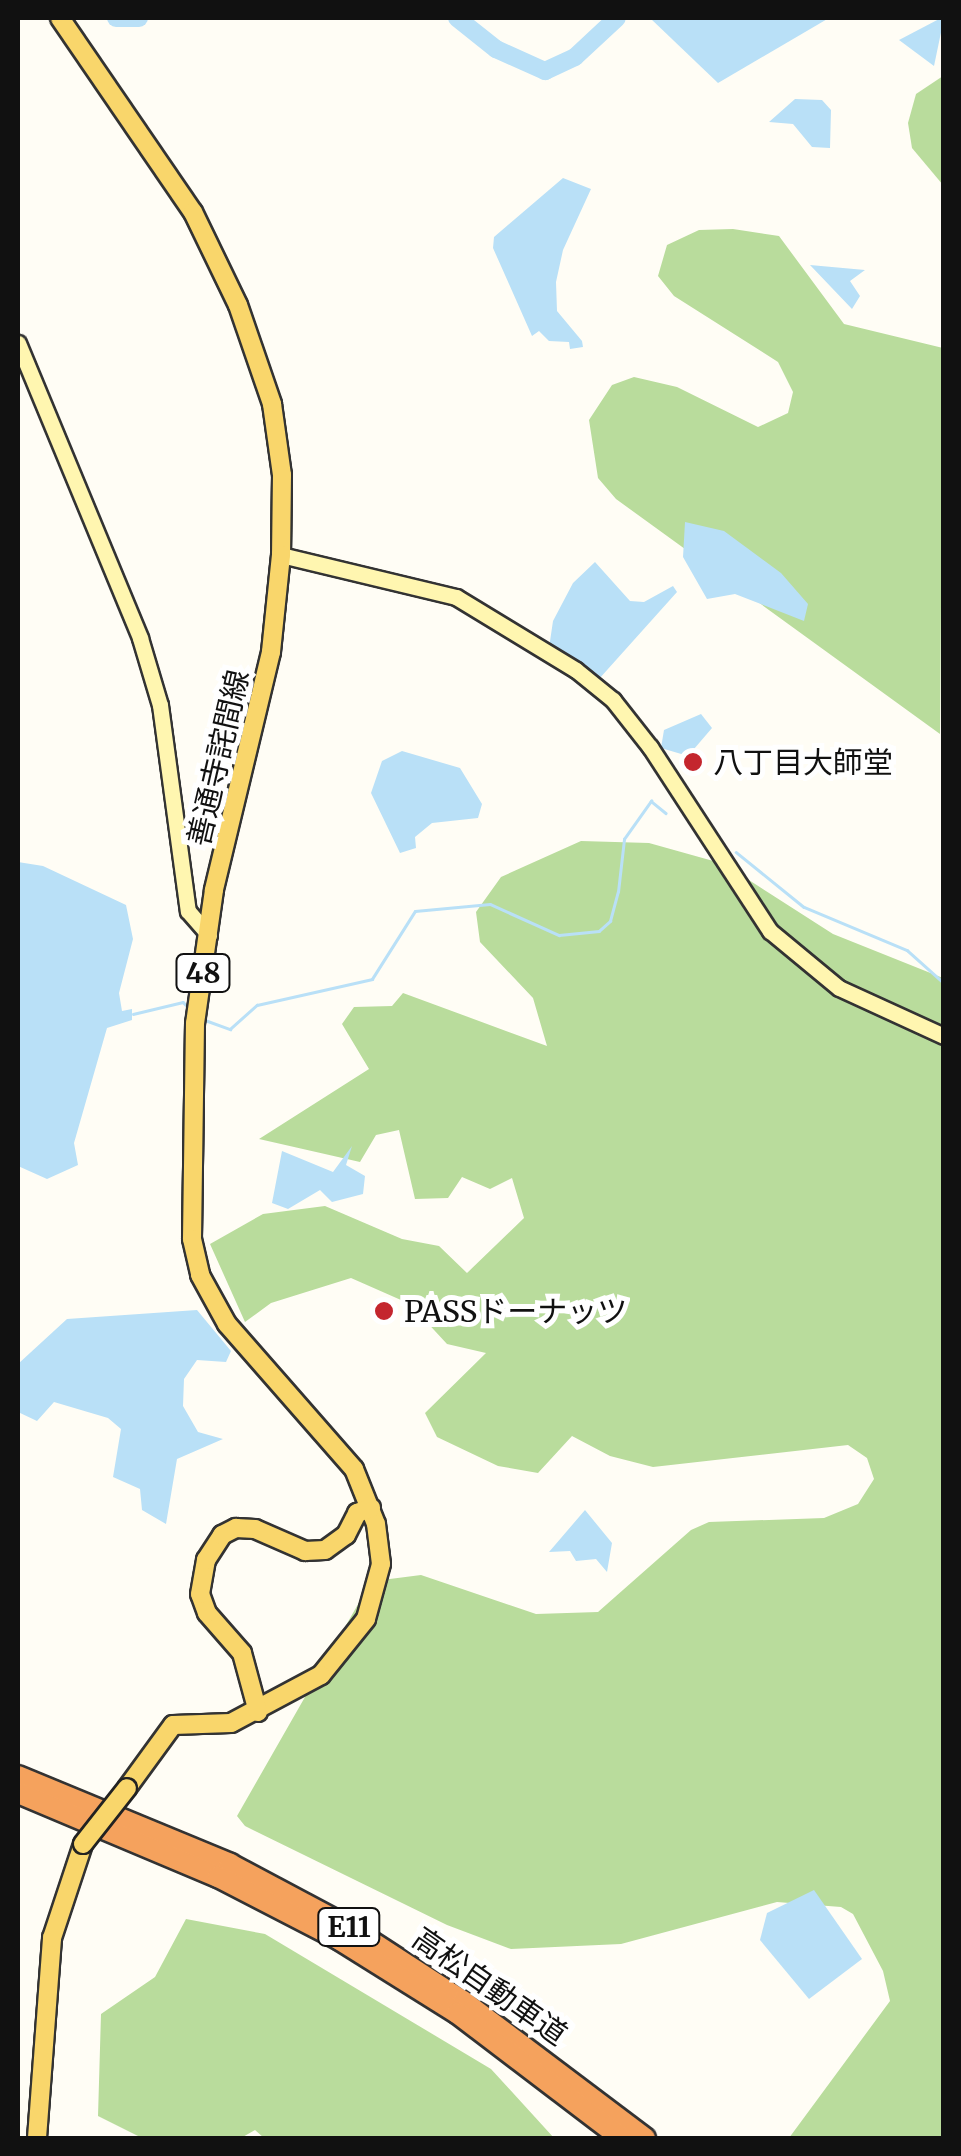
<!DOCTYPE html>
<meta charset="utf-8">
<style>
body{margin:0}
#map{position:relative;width:961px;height:2156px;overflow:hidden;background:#fffdf5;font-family:Merriweather,"Noto Sans JP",serif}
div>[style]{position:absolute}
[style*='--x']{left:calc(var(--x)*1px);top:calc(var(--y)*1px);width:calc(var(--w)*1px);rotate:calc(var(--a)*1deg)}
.forest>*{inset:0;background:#b9dc9c}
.water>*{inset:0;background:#b9e0f7}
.stream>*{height:2.5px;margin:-1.25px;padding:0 1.25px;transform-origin:1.25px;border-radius:1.25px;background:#b9e0f7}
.river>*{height:18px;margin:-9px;padding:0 9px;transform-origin:9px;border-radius:9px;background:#b9e0f7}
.roads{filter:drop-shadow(2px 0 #333) drop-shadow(-2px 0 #333) drop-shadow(0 2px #333) drop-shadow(0 -2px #333)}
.secondary>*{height:15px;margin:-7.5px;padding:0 7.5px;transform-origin:7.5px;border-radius:7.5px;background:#fff6b0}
.primary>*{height:18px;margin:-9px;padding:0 9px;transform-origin:9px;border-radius:9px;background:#f9d66b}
.highway>*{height:20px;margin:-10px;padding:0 10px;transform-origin:10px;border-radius:10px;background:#f5a25d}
.bridges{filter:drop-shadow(2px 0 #222) drop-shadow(-2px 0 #222) drop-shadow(0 2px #222) drop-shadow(0 -2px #222)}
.primary-bridge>*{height:18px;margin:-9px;padding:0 9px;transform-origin:9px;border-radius:9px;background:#f9d66b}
.dots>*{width:28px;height:28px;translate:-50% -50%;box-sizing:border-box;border:5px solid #fff;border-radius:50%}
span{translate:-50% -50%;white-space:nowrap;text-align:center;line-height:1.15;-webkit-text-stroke:10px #fff;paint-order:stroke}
.shield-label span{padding:2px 8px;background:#fff;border:2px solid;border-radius:8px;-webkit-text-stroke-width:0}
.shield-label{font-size:28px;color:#111;font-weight:700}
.street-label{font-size:30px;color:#111}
.poi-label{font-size:30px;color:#111}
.left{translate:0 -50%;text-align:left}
.frame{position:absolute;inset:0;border:20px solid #111;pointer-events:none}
</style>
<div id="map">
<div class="forest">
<div style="clip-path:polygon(943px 76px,943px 185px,912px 148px,908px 123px,916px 94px)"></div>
<div style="clip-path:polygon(733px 229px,779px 236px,844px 324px,943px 348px,940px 734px,616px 499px,598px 478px,589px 420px,612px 385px,634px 377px,677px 387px,758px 427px,788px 413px,793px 392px,778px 362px,674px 296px,658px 276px,667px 245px,699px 230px)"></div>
<div style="clip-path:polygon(581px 841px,649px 843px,724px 864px,833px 934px,943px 978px,943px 2138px,789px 2138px,890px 2001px,883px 1971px,853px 1914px,841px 1907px,777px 1902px,621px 1944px,511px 1949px,447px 1925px,245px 1826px,237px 1816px,365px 1592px,382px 1580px,421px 1575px,536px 1614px,598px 1612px,691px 1530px,709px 1522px,824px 1518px,858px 1504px,874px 1479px,867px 1458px,848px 1445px,653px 1467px,610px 1456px,572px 1436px,538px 1473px,498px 1466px,437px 1437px,425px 1413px,486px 1353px,447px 1344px,410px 1304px,351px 1278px,271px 1303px,245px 1322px,210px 1244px,263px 1214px,325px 1206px,402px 1239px,439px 1246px,467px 1273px,524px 1218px,512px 1178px,490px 1189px,462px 1177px,448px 1198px,415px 1199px,399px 1130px,376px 1135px,360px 1162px,259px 1139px,369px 1069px,342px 1024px,354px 1007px,392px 1006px,403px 993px,547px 1046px,533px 998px,480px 942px,476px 912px,501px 877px)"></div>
<div style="clip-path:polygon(186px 1919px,265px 1934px,491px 2069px,554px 2138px,264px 2138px,255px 2130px,241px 2138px,142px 2138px,98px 2116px,101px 2014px,155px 1977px)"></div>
</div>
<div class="water">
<div style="clip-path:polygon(650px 18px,829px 18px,718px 83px)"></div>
<div style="clip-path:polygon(944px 18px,934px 66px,899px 40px,941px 18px)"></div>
<div style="clip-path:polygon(795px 99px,822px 100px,831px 110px,830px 148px,812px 147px,793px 124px,769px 122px)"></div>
<div style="clip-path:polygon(563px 178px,591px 189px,563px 250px,556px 282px,557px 311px,582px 341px,583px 347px,570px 349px,569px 342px,549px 341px,539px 331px,532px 336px,493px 248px,494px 237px)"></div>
<div style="clip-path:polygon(810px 265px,865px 270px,850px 281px,860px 296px,852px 309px)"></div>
<div style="clip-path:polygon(685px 522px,724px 531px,781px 573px,808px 604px,804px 621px,735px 594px,707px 599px,683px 557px)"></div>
<div style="clip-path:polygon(595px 562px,630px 601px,644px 602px,673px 586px,677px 592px,599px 679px,549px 648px,553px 621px,573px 583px)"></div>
<div style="clip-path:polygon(701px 714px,712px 728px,688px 756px,661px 748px,664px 730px)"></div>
<div style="clip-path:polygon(402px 751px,460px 768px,482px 804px,478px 818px,432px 823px,415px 837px,416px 848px,400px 853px,371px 793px,382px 761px)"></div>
<div style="clip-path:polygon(18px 862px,43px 866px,126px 905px,133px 939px,119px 993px,122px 1011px,132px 1009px,132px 1020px,107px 1028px,74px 1143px,78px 1165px,47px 1179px,18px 1166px)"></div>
<div style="clip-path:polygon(352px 1146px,346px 1165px,365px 1176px,363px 1194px,332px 1202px,320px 1190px,288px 1209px,272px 1203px,282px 1151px,333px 1172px)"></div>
<div style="clip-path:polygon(197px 1310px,231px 1351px,226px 1362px,197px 1360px,184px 1379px,183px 1406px,198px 1432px,223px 1439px,177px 1459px,166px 1524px,142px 1510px,140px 1489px,113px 1477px,121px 1429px,108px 1418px,54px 1402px,37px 1421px,18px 1412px,18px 1364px,67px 1319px)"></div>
<div style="clip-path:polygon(585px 1510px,612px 1543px,607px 1572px,596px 1559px,576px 1561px,570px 1551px,549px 1552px)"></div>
<div style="clip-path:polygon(814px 1890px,862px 1959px,809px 1999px,760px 1940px,767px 1913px)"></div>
</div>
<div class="stream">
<div style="--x:736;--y:852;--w:87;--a:39"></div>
<div style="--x:804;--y:907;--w:112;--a:22.7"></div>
<div style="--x:907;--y:950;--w:50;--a:41.7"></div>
<div style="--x:133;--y:1014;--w:51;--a:-13.5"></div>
<div style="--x:183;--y:1002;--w:7;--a:45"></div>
<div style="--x:205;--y:1020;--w:27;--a:20"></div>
<div style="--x:230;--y:1029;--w:36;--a:-42"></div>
<div style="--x:257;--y:1005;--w:118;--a:-12.7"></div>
<div style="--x:372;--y:979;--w:80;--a:-57.7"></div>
<div style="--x:415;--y:911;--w:75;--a:-5.3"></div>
<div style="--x:490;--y:904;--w:76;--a:24.2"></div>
<div style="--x:559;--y:935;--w:40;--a:-5.7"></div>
<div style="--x:599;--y:931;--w:15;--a:-42"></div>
<div style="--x:610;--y:921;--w:30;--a:-75"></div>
<div style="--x:618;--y:892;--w:53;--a:-83.5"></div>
<div style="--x:624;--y:839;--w:47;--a:-54.6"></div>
<div style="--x:651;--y:801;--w:19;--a:39"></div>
</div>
<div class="river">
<div style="--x:116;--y:18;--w:23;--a:0"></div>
<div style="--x:457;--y:18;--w:50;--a:38.5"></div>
<div style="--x:496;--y:49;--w:54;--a:24.2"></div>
<div style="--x:545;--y:71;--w:33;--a:-25"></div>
<div style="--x:575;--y:57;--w:57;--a:-42.9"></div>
</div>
<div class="roads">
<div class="secondary">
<div style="--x:18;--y:343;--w:319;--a:67.5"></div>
<div style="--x:140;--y:638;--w:70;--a:73.4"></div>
<div style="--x:160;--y:705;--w:208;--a:82.3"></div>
<div style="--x:188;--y:911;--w:32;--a:49"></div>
<div style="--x:281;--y:555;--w:180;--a:13.5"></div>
<div style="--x:456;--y:597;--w:140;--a:31.3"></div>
<div style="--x:576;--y:670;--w:48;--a:39"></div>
<div style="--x:613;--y:700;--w:60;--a:51.8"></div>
<div style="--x:650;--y:747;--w:220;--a:56.9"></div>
<div style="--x:770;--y:931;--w:89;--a:39.6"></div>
<div style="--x:839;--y:988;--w:115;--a:24.6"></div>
</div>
<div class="primary">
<div style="--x:60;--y:18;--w:235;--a:55.6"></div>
<div style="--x:193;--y:212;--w:103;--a:64.2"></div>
<div style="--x:238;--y:305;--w:105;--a:71"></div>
<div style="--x:272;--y:404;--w:72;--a:82"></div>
<div style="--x:282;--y:475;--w:80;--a:90.7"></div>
<div style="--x:281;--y:555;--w:98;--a:95.9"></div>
<div style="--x:271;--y:652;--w:245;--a:103.5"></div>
<div style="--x:214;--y:890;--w:134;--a:98.1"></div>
<div style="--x:195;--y:1023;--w:216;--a:90.8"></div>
<div style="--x:192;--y:1239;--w:37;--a:77"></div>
<div style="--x:200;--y:1275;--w:56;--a:61.1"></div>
<div style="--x:227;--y:1324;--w:193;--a:48.8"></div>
<div style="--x:354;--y:1469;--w:59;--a:68.2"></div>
<div style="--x:376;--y:1524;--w:40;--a:82.9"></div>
<div style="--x:381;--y:1564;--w:57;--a:105.3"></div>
<div style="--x:366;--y:1619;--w:72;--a:128.8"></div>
<div style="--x:321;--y:1675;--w:102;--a:151.9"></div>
<div style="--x:231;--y:1723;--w:58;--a:178"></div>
<div style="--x:173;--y:1725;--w:78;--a:126.1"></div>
<div style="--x:258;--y:1712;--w:61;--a:-105.2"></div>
<div style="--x:242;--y:1653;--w:53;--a:-131.2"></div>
<div style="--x:207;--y:1613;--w:20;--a:-110"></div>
<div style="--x:200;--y:1594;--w:35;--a:-80"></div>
<div style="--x:206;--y:1560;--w:30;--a:-57"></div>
<div style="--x:222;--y:1535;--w:16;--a:-27"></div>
<div style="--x:236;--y:1528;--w:19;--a:3"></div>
<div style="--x:255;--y:1529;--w:55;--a:23.7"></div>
<div style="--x:305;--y:1551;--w:20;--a:-3"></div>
<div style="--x:325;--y:1550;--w:26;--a:-36"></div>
<div style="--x:346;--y:1535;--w:25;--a:-63"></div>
<div style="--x:357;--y:1513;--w:15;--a:-20"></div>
<div style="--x:37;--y:2138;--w:201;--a:-85.7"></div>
<div style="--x:52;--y:1938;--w:99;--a:-71.7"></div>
</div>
<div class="highway">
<div style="--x:18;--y:1776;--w:230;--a:22.5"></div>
<div style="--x:230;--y:1864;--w:138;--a:28"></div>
<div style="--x:352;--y:1929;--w:132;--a:33"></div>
<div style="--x:463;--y:2001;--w:228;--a:37"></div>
<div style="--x:18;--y:1793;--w:217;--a:22.8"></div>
<div style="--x:218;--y:1877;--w:137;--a:27.3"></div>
<div style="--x:340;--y:1940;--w:138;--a:32"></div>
<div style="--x:457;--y:2013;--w:206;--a:37.3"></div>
</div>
</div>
<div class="bridges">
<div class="primary-bridge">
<div style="--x:83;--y:1844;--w:71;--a:-51.8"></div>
</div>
</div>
<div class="dots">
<div style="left:693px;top:762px;background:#c4262e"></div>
<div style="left:384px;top:1311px;background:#c4262e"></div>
</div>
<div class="shield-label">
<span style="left:203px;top:973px">48</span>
<span style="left:349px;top:1927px">E11</span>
</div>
<div class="street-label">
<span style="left:218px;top:758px;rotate:-77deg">善通寺詫間線</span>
<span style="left:490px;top:1986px;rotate:35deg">高松自動車道</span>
</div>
<div class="poi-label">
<span class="left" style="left:713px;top:762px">八丁目大師堂</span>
<span class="left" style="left:404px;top:1311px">PASSドーナッツ</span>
</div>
<div class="frame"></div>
</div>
